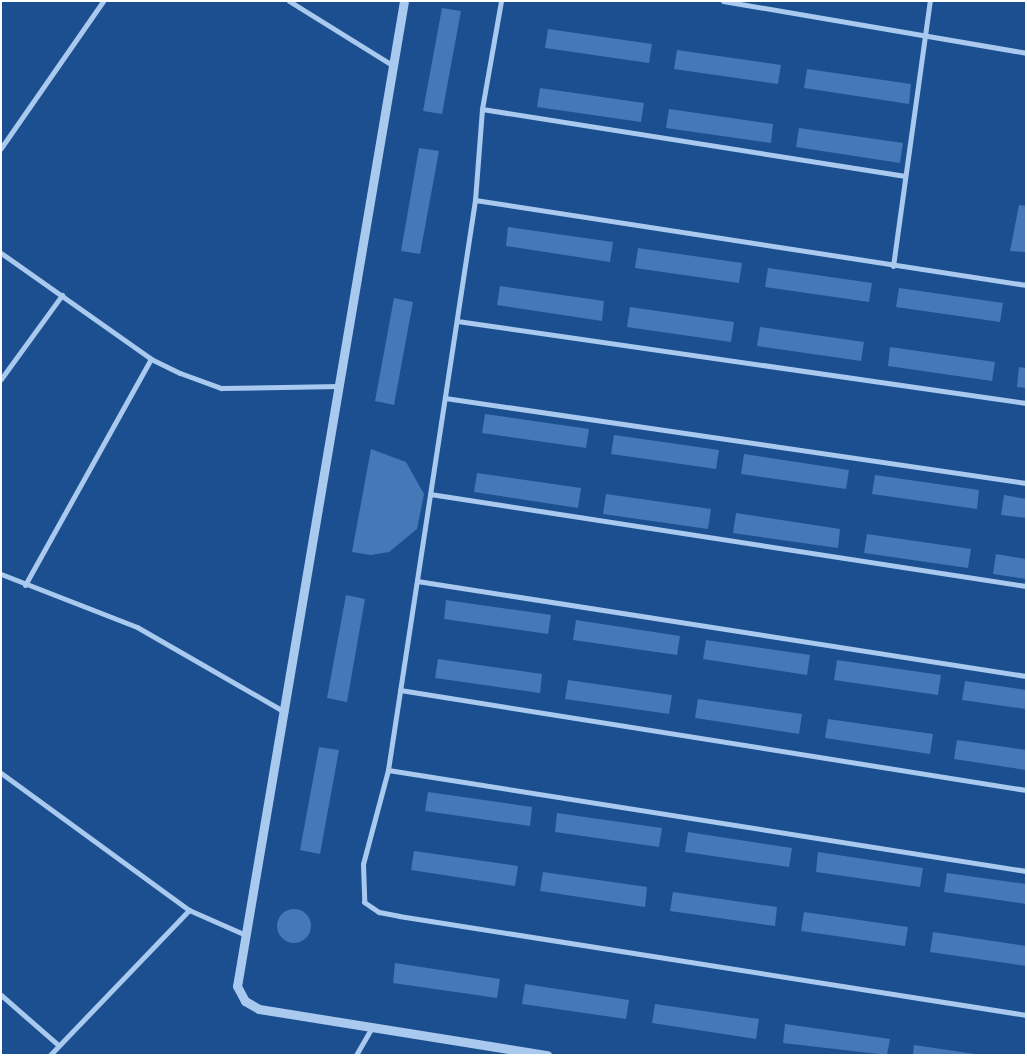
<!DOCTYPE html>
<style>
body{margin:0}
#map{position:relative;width:1027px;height:1056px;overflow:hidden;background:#1b4f8f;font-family:Figtree,sans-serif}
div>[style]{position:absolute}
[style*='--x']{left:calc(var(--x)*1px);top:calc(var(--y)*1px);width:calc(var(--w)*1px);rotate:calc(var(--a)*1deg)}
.building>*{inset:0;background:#4478b7}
.round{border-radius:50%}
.minor>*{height:5px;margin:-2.5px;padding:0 2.5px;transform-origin:2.5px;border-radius:2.5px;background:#a9c9ee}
.tertiary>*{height:9px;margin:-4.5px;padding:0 4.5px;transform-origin:4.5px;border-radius:4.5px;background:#a9c9ee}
span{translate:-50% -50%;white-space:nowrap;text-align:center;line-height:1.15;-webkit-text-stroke:4.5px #1b4f8f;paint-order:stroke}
.frame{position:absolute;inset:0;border:2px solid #fff;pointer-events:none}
</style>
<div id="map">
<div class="building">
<div style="clip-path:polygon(442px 8px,461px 11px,442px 114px,423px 111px)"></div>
<div style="clip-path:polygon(548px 29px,652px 44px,649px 63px,545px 48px)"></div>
<div style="clip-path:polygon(677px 50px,781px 65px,778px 84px,674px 69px)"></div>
<div style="clip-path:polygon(807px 69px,911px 84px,909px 104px,804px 88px)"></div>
<div style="clip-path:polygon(540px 88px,644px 103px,641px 122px,537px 107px)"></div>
<div style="clip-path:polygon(669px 109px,773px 124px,771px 143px,666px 128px)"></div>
<div style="clip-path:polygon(799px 128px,903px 143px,900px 163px,796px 147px)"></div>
<div style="clip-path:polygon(419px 148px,439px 151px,420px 254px,401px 251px)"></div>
<div style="clip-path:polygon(1019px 205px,1026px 206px,1026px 252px,1010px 251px)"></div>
<div style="clip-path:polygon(508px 227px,613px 242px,610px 262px,506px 246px)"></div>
<div style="clip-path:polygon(638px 248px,742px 263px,739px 283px,635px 268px)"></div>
<div style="clip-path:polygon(768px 268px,872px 283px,869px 302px,765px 287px)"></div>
<div style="clip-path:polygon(500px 286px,604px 301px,602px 321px,497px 305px)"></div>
<div style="clip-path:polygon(899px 288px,1003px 303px,1000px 322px,896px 307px)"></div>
<div style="clip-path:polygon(394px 298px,413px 302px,394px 405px,375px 401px)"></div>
<div style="clip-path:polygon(630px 307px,734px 322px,731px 342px,627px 327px)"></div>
<div style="clip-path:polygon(760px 327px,864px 342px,861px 361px,757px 346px)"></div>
<div style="clip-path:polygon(890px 347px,995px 362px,992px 381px,888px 366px)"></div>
<div style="clip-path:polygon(1019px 367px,1026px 368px,1026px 388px,1017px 387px)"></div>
<div style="clip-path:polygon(485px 414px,589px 429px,586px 448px,482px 433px)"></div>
<div style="clip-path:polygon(614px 435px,719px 450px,716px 469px,611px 454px)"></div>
<div style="clip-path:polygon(371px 449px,406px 462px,424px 494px,417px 529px,389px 552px,371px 555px,352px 552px)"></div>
<div style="clip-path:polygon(744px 454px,849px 470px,846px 489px,741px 474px)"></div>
<div style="clip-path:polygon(477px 473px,581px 488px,578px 508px,474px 492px)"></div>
<div style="clip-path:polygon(875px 475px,979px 490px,977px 509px,872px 494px)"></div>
<div style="clip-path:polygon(606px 494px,711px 509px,708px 529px,603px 514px)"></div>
<div style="clip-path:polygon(1004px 495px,1026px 499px,1026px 518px,1001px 515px)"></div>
<div style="clip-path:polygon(736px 513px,840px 529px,838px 548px,733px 533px)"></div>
<div style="clip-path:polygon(867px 534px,971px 549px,968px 568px,864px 553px)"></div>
<div style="clip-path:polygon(996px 554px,1026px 559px,1026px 579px,993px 574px)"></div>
<div style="clip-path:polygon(346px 595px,365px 599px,347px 702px,327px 698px)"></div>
<div style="clip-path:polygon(446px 600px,551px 615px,548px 634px,444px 619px)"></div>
<div style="clip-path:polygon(576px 620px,680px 636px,677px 655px,573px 640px)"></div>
<div style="clip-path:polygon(706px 640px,810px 655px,807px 675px,703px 659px)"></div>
<div style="clip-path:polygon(438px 659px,542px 674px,540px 693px,435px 678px)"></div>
<div style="clip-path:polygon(837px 660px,941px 675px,938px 695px,834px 680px)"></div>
<div style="clip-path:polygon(568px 680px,672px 695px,669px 714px,565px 699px)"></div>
<div style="clip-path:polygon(965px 681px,1026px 690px,1026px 709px,962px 700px)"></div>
<div style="clip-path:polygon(698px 699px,802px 714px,799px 734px,695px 718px)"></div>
<div style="clip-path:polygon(828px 719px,933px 734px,930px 754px,825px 738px)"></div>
<div style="clip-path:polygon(957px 740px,1026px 750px,1026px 770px,954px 759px)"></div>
<div style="clip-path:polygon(319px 747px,339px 750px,320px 854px,300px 850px)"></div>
<div style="clip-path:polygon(428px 792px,532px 807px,530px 826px,425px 811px)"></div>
<div style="clip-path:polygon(557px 813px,662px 828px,659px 847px,555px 832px)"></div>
<div style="clip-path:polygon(688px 832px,792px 848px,789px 867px,685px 852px)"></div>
<div style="clip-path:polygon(414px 851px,518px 866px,515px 886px,411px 870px)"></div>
<div style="clip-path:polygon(818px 852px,923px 868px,920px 887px,816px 872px)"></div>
<div style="clip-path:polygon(543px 872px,647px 887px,645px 907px,540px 891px)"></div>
<div style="clip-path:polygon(947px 873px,1026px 884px,1026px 904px,944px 892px)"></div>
<div style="clip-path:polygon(673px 892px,777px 907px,775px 926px,670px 911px)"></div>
<div class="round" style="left:277px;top:909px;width:34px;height:34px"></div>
<div style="clip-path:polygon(804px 912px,908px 927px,905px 946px,801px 931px)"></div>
<div style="clip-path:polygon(933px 932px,1026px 946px,1026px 966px,930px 952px)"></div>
<div style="clip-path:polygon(395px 963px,500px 979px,497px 998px,393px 983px)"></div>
<div style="clip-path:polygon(525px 984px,629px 1000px,626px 1019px,522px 1004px)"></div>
<div style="clip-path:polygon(655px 1004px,759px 1019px,756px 1039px,652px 1023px)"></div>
<div style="clip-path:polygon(785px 1024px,890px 1039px,887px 1055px,783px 1043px)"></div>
<div style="clip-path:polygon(914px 1045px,975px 1054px,975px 1055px,913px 1055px)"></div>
</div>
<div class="minor">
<div style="--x:289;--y:1;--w:123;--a:31.8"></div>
<div style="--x:501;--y:1;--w:110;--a:100"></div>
<div style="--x:482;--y:109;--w:91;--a:94.4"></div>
<div style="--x:475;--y:200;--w:577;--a:98.68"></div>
<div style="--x:388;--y:770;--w:97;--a:104.9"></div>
<div style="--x:363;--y:864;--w:38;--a:88"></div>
<div style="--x:364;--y:902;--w:18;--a:34"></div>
<div style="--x:379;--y:912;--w:20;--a:11"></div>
<div style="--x:399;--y:916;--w:635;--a:8.97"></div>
<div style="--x:723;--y:1;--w:307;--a:9.7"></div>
<div style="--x:482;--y:109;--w:427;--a:9"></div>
<div style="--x:1;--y:148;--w:179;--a:-55.2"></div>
<div style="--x:475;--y:200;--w:558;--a:8.77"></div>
<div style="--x:1;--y:253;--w:184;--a:35.2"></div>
<div style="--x:151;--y:359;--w:32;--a:26"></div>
<div style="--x:180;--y:373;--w:44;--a:20.1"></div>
<div style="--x:221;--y:388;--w:119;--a:-1"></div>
<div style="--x:893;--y:266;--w:268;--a:-82.1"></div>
<div style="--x:457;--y:321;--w:575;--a:8.2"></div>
<div style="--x:1;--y:379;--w:104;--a:-54"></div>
<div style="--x:445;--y:398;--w:587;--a:8.32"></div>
<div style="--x:430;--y:494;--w:603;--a:8.78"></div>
<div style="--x:1;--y:574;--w:146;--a:21.3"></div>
<div style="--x:137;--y:627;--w:171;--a:29.9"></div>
<div style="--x:417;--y:581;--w:616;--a:8.87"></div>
<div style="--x:25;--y:585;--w:259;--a:-60.9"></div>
<div style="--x:400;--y:690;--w:634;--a:9.08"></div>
<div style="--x:388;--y:770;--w:646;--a:9"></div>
<div style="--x:1;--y:773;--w:233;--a:36.1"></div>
<div style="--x:189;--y:910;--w:62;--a:23.7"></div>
<div style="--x:1;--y:995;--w:74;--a:41.2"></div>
<div style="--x:50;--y:1055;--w:201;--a:-46.2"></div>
<div style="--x:356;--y:1055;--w:32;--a:-60"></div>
</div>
<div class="tertiary">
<div style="--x:404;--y:1;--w:999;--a:99.62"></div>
<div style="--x:237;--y:986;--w:17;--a:62"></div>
<div style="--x:245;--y:1001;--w:16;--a:30"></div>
<div style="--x:259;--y:1009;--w:292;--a:9.1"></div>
</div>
<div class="frame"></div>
</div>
